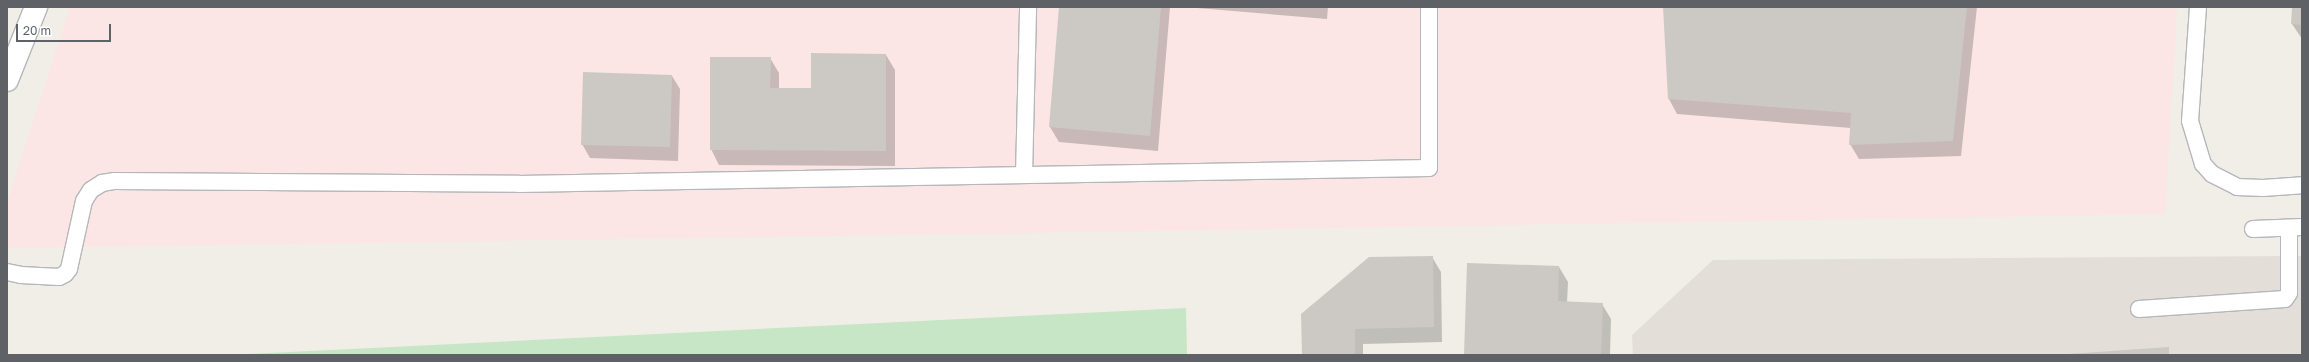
<!DOCTYPE html>
<style>
body{margin:0}
#map{position:relative;width:2309px;height:362px;overflow:hidden;background:#f0eee7;font-family:"Golos Text",sans-serif}
div>[style]{position:absolute}
[style*='--x']{left:calc(var(--x)*1px);top:calc(var(--y)*1px);width:calc(var(--w)*1px);rotate:calc(var(--a)*1deg)}
.education>*{inset:0;background:#e3dfd8}
.medical>*{inset:0;background:#fbe6e5}
.green>*{inset:0;background:#c6e6c5}
.shadow>*{inset:0;background:#0003}
.building>*{inset:0;background:#ccc9c4}
.roads{filter:drop-shadow(1px 0 #b4b7bb) drop-shadow(-1px 0 #b4b7bb) drop-shadow(0 1px #b4b7bb) drop-shadow(0 -1px #b4b7bb)}
.service>*{height:16px;margin:-8px;padding:0 8px;transform-origin:8px;border-radius:8px;background:#fff}
.minor>*{height:22px;margin:-11px;padding:0 11px;transform-origin:11px;border-radius:11px;background:#fff}
span{translate:-50% -50%;white-space:nowrap;text-align:center;line-height:1.15;-webkit-text-stroke:3px #fff;paint-order:stroke}
.frame{position:absolute;inset:0;border:8px solid #5e6267;pointer-events:none}
.scale{position:absolute;left:16px;top:24px;width:95px;height:18px;box-sizing:border-box;border:2px solid #5e6267;border-top:0;padding-left:5px;font-size:12px;line-height:14px;white-space:nowrap;color:#5e6267;-webkit-text-stroke:3px #fff;paint-order:stroke}
</style>
<div id="map">
<div class="education">
<div style="clip-path:polygon(2302px 256px,2302px 355px,1633px 355px,1632px 335px,1713px 260px)"></div>
</div>
<div class="medical">
<div style="clip-path:polygon(70px 7px,2177px 7px,2165px 214px,1099px 232px,7px 248px,7px 202px)"></div>
</div>
<div class="green">
<div style="clip-path:polygon(1186px 308px,1187px 355px,227px 355px)"></div>
</div>
<div class="shadow">
<div style="clip-path:polygon(1060px 7px,1170px 7px,1158px 151px,1059px 142px,1050px 127px)"></div>
<div style="clip-path:polygon(1185px 7px,1328px 7px,1327px 19px)"></div>
<div style="clip-path:polygon(1664px 7px,1977px 7px,1961px 156px,1859px 159px,1850px 144px,1851px 128px,1677px 114px,1669px 99px)"></div>
<div style="clip-path:polygon(2293px 7px,2302px 7px,2302px 39px,2292px 24px)"></div>
<div style="clip-path:polygon(886px 55px,895px 70px,895px 166px,719px 165px,711px 149px,770px 58px,779px 73px,779px 89px,812px 89px)"></div>
<div style="clip-path:polygon(672px 76px,680px 89px,678px 161px,590px 158px,582px 144px)"></div>
<div style="clip-path:polygon(1432px 257px,1441px 272px,1442px 342px,1363px 344px,1363px 355px,1303px 355px)"></div>
<div style="clip-path:polygon(1559px 267px,1568px 282px,1567px 303px,1602px 304px,1611px 319px,1610px 355px,1465px 355px)"></div>
</div>
<div class="building">
<div style="clip-path:polygon(1059px 7px,1161px 7px,1150px 136px,1049px 127px)"></div>
<div style="clip-path:polygon(1663px 7px,1967px 7px,1953px 141px,1849px 145px,1851px 113px,1668px 99px)"></div>
<div style="clip-path:polygon(2292px 7px,2302px 7px,2302px 25px,2291px 24px)"></div>
<div style="clip-path:polygon(811px 53px,886px 54px,886px 151px,710px 150px,710px 57px,771px 57px,770px 88px,811px 88px)"></div>
<div style="clip-path:polygon(583px 72px,672px 75px,670px 147px,581px 145px)"></div>
<div style="clip-path:polygon(1433px 256px,1434px 327px,1355px 329px,1355px 355px,1302px 355px,1301px 314px,1369px 257px)"></div>
<div style="clip-path:polygon(1467px 263px,1559px 266px,1558px 301px,1603px 303px,1601px 355px,1464px 355px)"></div>
<div style="clip-path:polygon(2169px 347px,2169px 355px,2068px 355px,2068px 354px)"></div>
</div>
<div class="roads">
<div class="service">
<div style="--x:2198;--y:7;--w:114;--a:94"></div>
<div style="--x:2190;--y:121;--w:45;--a:73.2"></div>
<div style="--x:2203;--y:164;--w:13;--a:48"></div>
<div style="--x:2212;--y:174;--w:28;--a:27"></div>
<div style="--x:2237;--y:187;--w:26;--a:2"></div>
<div style="--x:2263;--y:188;--w:39;--a:-4"></div>
<div style="--x:1024;--y:175;--w:168;--a:-88.6"></div>
<div style="--x:2253;--y:229;--w:49;--a:-2.3"></div>
<div style="--x:7;--y:272;--w:14;--a:12"></div>
<div style="--x:21;--y:275;--w:38;--a:3"></div>
<div style="--x:59;--y:277;--w:7;--a:-27"></div>
<div style="--x:65;--y:274;--w:6;--a:-51"></div>
<div style="--x:69;--y:269;--w:70;--a:-77.6"></div>
<div style="--x:84;--y:201;--w:13;--a:-58"></div>
<div style="--x:91;--y:190;--w:13;--a:-32"></div>
<div style="--x:102;--y:183;--w:13;--a:-9"></div>
<div style="--x:115;--y:181;--w:404;--a:0.4"></div>
<div style="--x:519;--y:184;--w:910;--a:-1.01"></div>
<div style="--x:1429;--y:168;--w:161;--a:-90"></div>
<div style="--x:2139;--y:309;--w:146;--a:-3.9"></div>
<div style="--x:2285;--y:299;--w:7;--a:-56"></div>
<div style="--x:2289;--y:293;--w:65;--a:-90"></div>
</div>
<div class="minor">
<div style="--x:7;--y:80;--w:79;--a:-68.3"></div>
</div>
</div>
<div class="frame"></div>
<div class="scale">20 m</div>
</div>
